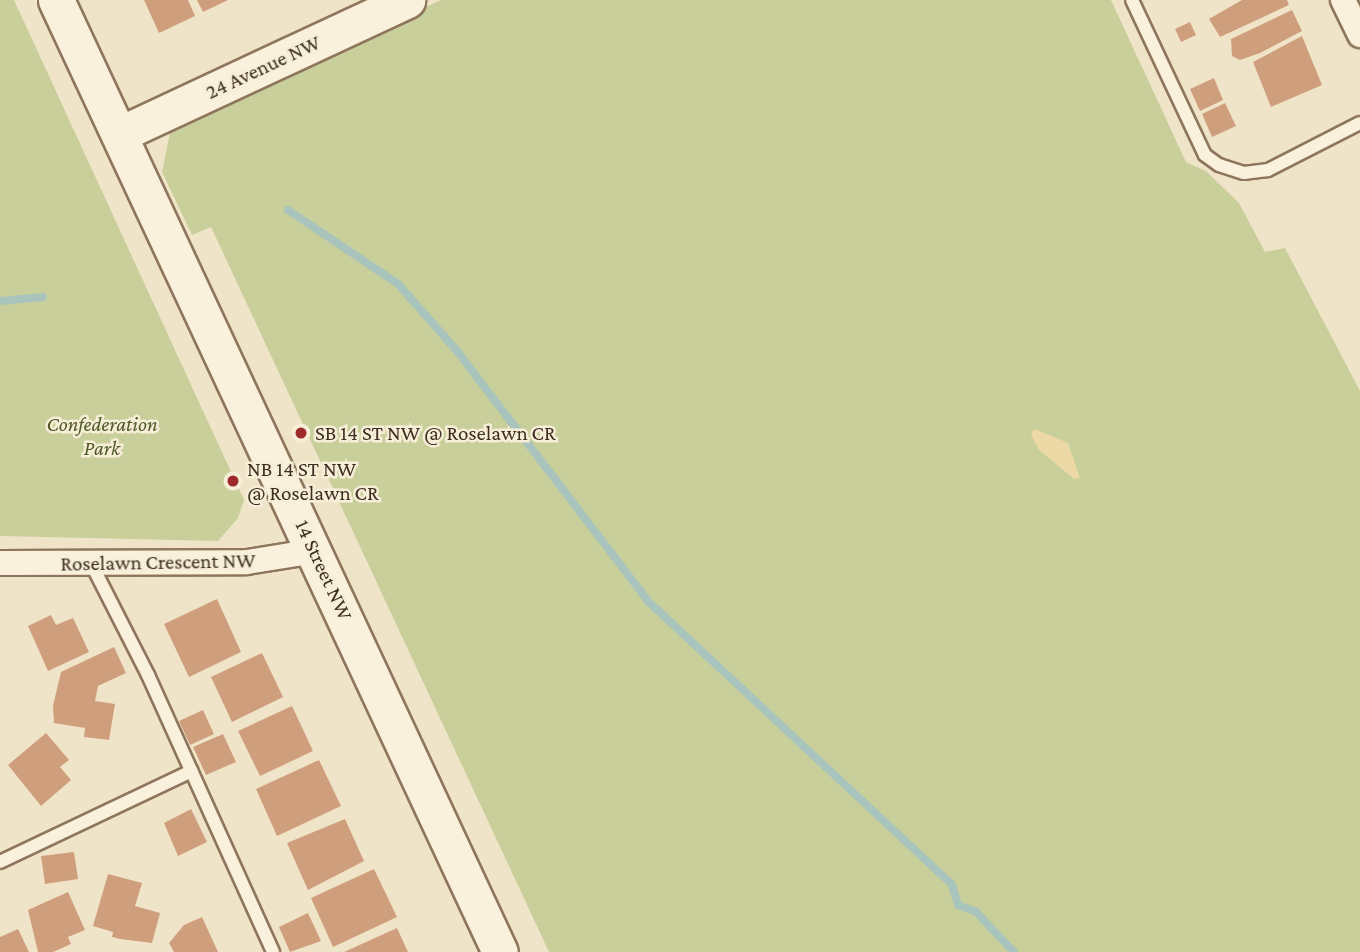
<!DOCTYPE html>
<style>
body{margin:0}
#map{position:relative;width:1360px;height:952px;overflow:hidden;background:#f0e4c8;font-family:"Crimson Pro",serif}
div>[style]{position:absolute}
[style*='--x']{left:calc(var(--x)*1px);top:calc(var(--y)*1px);width:calc(var(--w)*1px);rotate:calc(var(--a)*1deg)}
.green>*{inset:0;background:#c9cf9b}
.sand>*{inset:0;background:#ecd9a5}
.stream>*{height:8px;margin:-4px;padding:0 4px;transform-origin:4px;border-radius:4px;background:#a9c4bc}
.building>*{inset:0;background:#cf9f7d}
.roads{filter:drop-shadow(2px 0 #8d765c) drop-shadow(-2px 0 #8d765c) drop-shadow(0 2px #8d765c) drop-shadow(0 -2px #8d765c)}
.lane>*{height:12px;margin:-6px;padding:0 6px;transform-origin:6px;border-radius:6px;background:#faf1dc}
.street>*{height:24px;margin:-12px;padding:0 12px;transform-origin:12px;border-radius:12px;background:#faf1dc}
.secondary>*{height:35px;margin:-17.5px;padding:0 17.5px;transform-origin:17.5px;border-radius:17.5px;background:#faf1dc}
.dots>*{width:19px;height:19px;translate:-50% -50%;box-sizing:border-box;border:4px solid #f7eed8;border-radius:50%}
span{translate:-50% -50%;white-space:nowrap;text-align:center;line-height:1.15;-webkit-text-stroke:5px #f7eed8;paint-order:stroke}
.street-label{font-size:21px;color:#3d2e20}
.park-label{font-size:21px;color:#4d5a26;font-style:italic}
.poi-label{font-size:21px;color:#3d2e20}
.left{translate:0 -50%;text-align:left}
</style>
<div id="map">
<div class="green">
<div style="clip-path:polygon(0 0,14px 0,244px 500px,238px 518px,218px 541px,0 536px)"></div>
<div style="clip-path:polygon(441px 0,1111px 0,1186px 162px,1206px 171px,1239px 203px,1265px 252px,1285px 248px,1360px 391px,1360px 952px,549px 952px,211px 227px,192px 235px,162px 172px,172px 124px)"></div>
</div>
<div class="sand">
<div style="clip-path:polygon(1035px 429px,1068px 443px,1080px 478px,1074px 479px,1038px 449px,1031px 434px)"></div>
</div>
<div class="stream">
<div style="--x:288;--y:210;--w:133;--a:33.9"></div>
<div style="--x:398;--y:284;--w:89;--a:48.6"></div>
<div style="--x:457;--y:351;--w:317;--a:52.6"></div>
<div style="--x:650;--y:603;--w:413;--a:43"></div>
<div style="--x:952;--y:885;--w:21;--a:73"></div>
<div style="--x:958;--y:905;--w:19;--a:21"></div>
<div style="--x:976;--y:912;--w:55;--a:46.5"></div>
<div style="--x:0;--y:301;--w:43;--a:-5.3"></div>
</div>
<div class="building">
<div style="clip-path:polygon(144px 0,188px 0,195px 16px,159px 33px)"></div>
<div style="clip-path:polygon(197px 0,228px 0,203px 12px)"></div>
<div style="clip-path:polygon(1242px 0,1287px 0,1289px 5px,1220px 37px,1209px 19px)"></div>
<div style="clip-path:polygon(1292px 10px,1302px 31px,1260px 53px,1240px 60px,1232px 56px,1231px 39px)"></div>
<div style="clip-path:polygon(1190px 22px,1196px 35px,1181px 42px,1175px 29px)"></div>
<div style="clip-path:polygon(1302px 36px,1322px 85px,1271px 107px,1253px 62px)"></div>
<div style="clip-path:polygon(1214px 78px,1223px 100px,1200px 111px,1190px 89px)"></div>
<div style="clip-path:polygon(1225px 103px,1236px 126px,1212px 137px,1202px 114px)"></div>
<div style="clip-path:polygon(217px 599px,241px 652px,189px 677px,164px 624px)"></div>
<div style="clip-path:polygon(51px 615px,56px 625px,73px 618px,89px 652px,48px 671px,28px 626px)"></div>
<div style="clip-path:polygon(114px 647px,126px 673px,98px 686px,95px 701px,115px 704px,109px 740px,84px 737px,85px 728px,54px 723px,53px 706px,61px 672px)"></div>
<div style="clip-path:polygon(262px 653px,283px 697px,232px 722px,211px 677px)"></div>
<div style="clip-path:polygon(292px 706px,313px 751px,260px 776px,238px 731px)"></div>
<div style="clip-path:polygon(203px 710px,214px 734px,190px 745px,179px 721px)"></div>
<div style="clip-path:polygon(46px 733px,69px 760px,60px 767px,71px 780px,41px 806px,8px 765px)"></div>
<div style="clip-path:polygon(223px 734px,236px 762px,206px 775px,193px 747px)"></div>
<div style="clip-path:polygon(319px 760px,341px 806px,277px 836px,256px 789px)"></div>
<div style="clip-path:polygon(191px 809px,207px 842px,178px 856px,164px 823px)"></div>
<div style="clip-path:polygon(345px 819px,364px 861px,308px 890px,287px 843px)"></div>
<div style="clip-path:polygon(74px 852px,78px 879px,45px 884px,41px 856px)"></div>
<div style="clip-path:polygon(374px 869px,397px 917px,333px 947px,311px 898px)"></div>
<div style="clip-path:polygon(108px 874px,142px 883px,135px 906px,160px 913px,152px 943px,120px 939px,112px 937px,113px 932px,93px 926px)"></div>
<div style="clip-path:polygon(68px 892px,85px 930px,68px 937px,71px 944px,53px 952px,38px 952px,28px 910px)"></div>
<div style="clip-path:polygon(308px 913px,321px 941px,290px 952px,279px 927px)"></div>
<div style="clip-path:polygon(202px 917px,218px 952px,174px 952px,169px 943px,184px 925px)"></div>
<div style="clip-path:polygon(397px 928px,408px 952px,344px 952px)"></div>
<div style="clip-path:polygon(18px 929px,29px 952px,0 952px,0 937px)"></div>
</div>
<div class="roads">
<div class="lane">
<div style="--x:1132;--y:0;--w:171;--a:64.8"></div>
<div style="--x:1205;--y:155;--w:17;--a:36"></div>
<div style="--x:1219;--y:165;--w:26;--a:18"></div>
<div style="--x:1244;--y:173;--w:24;--a:-7"></div>
<div style="--x:1268;--y:170;--w:103;--a:-27.1"></div>
<div style="--x:92;--y:565;--w:123;--a:63"></div>
<div style="--x:148;--y:675;--w:304;--a:65.7"></div>
<div style="--x:0;--y:862;--w:212;--a:-25.4"></div>
</div>
<div class="street">
<div style="--x:1343;--y:0;--w:39;--a:64"></div>
<div style="--x:0;--y:563;--w:247;--a:-0.2"></div>
<div style="--x:247;--y:562;--w:70;--a:-9.1"></div>
</div>
<div class="secondary">
<div style="--x:56;--y:0;--w:1050;--a:65"></div>
<div style="--x:120;--y:134;--w:317;--a:-25"></div>
</div>
</div>
<div class="dots">
<div style="left:301px;top:433px;background:#9e2a2b"></div>
<div style="left:233px;top:481px;background:#9e2a2b"></div>
</div>
<div class="street-label">
<span style="left:263px;top:67px;rotate:-25deg">24 Avenue NW</span>
<span style="left:158px;top:562px;rotate:-1deg">Roselawn Crescent NW</span>
<span style="left:324px;top:570px;rotate:65deg">14 Street NW</span>
</div>
<div class="park-label">
<span style="left:102px;top:436px">Confederation<br>Park</span>
</div>
<div class="poi-label">
<span class="left" style="left:315px;top:433px">SB 14 ST NW @ Roselawn CR</span>
<span class="left" style="left:247px;top:481px">NB 14 ST NW<br>@ Roselawn CR</span>
</div>
</div>
